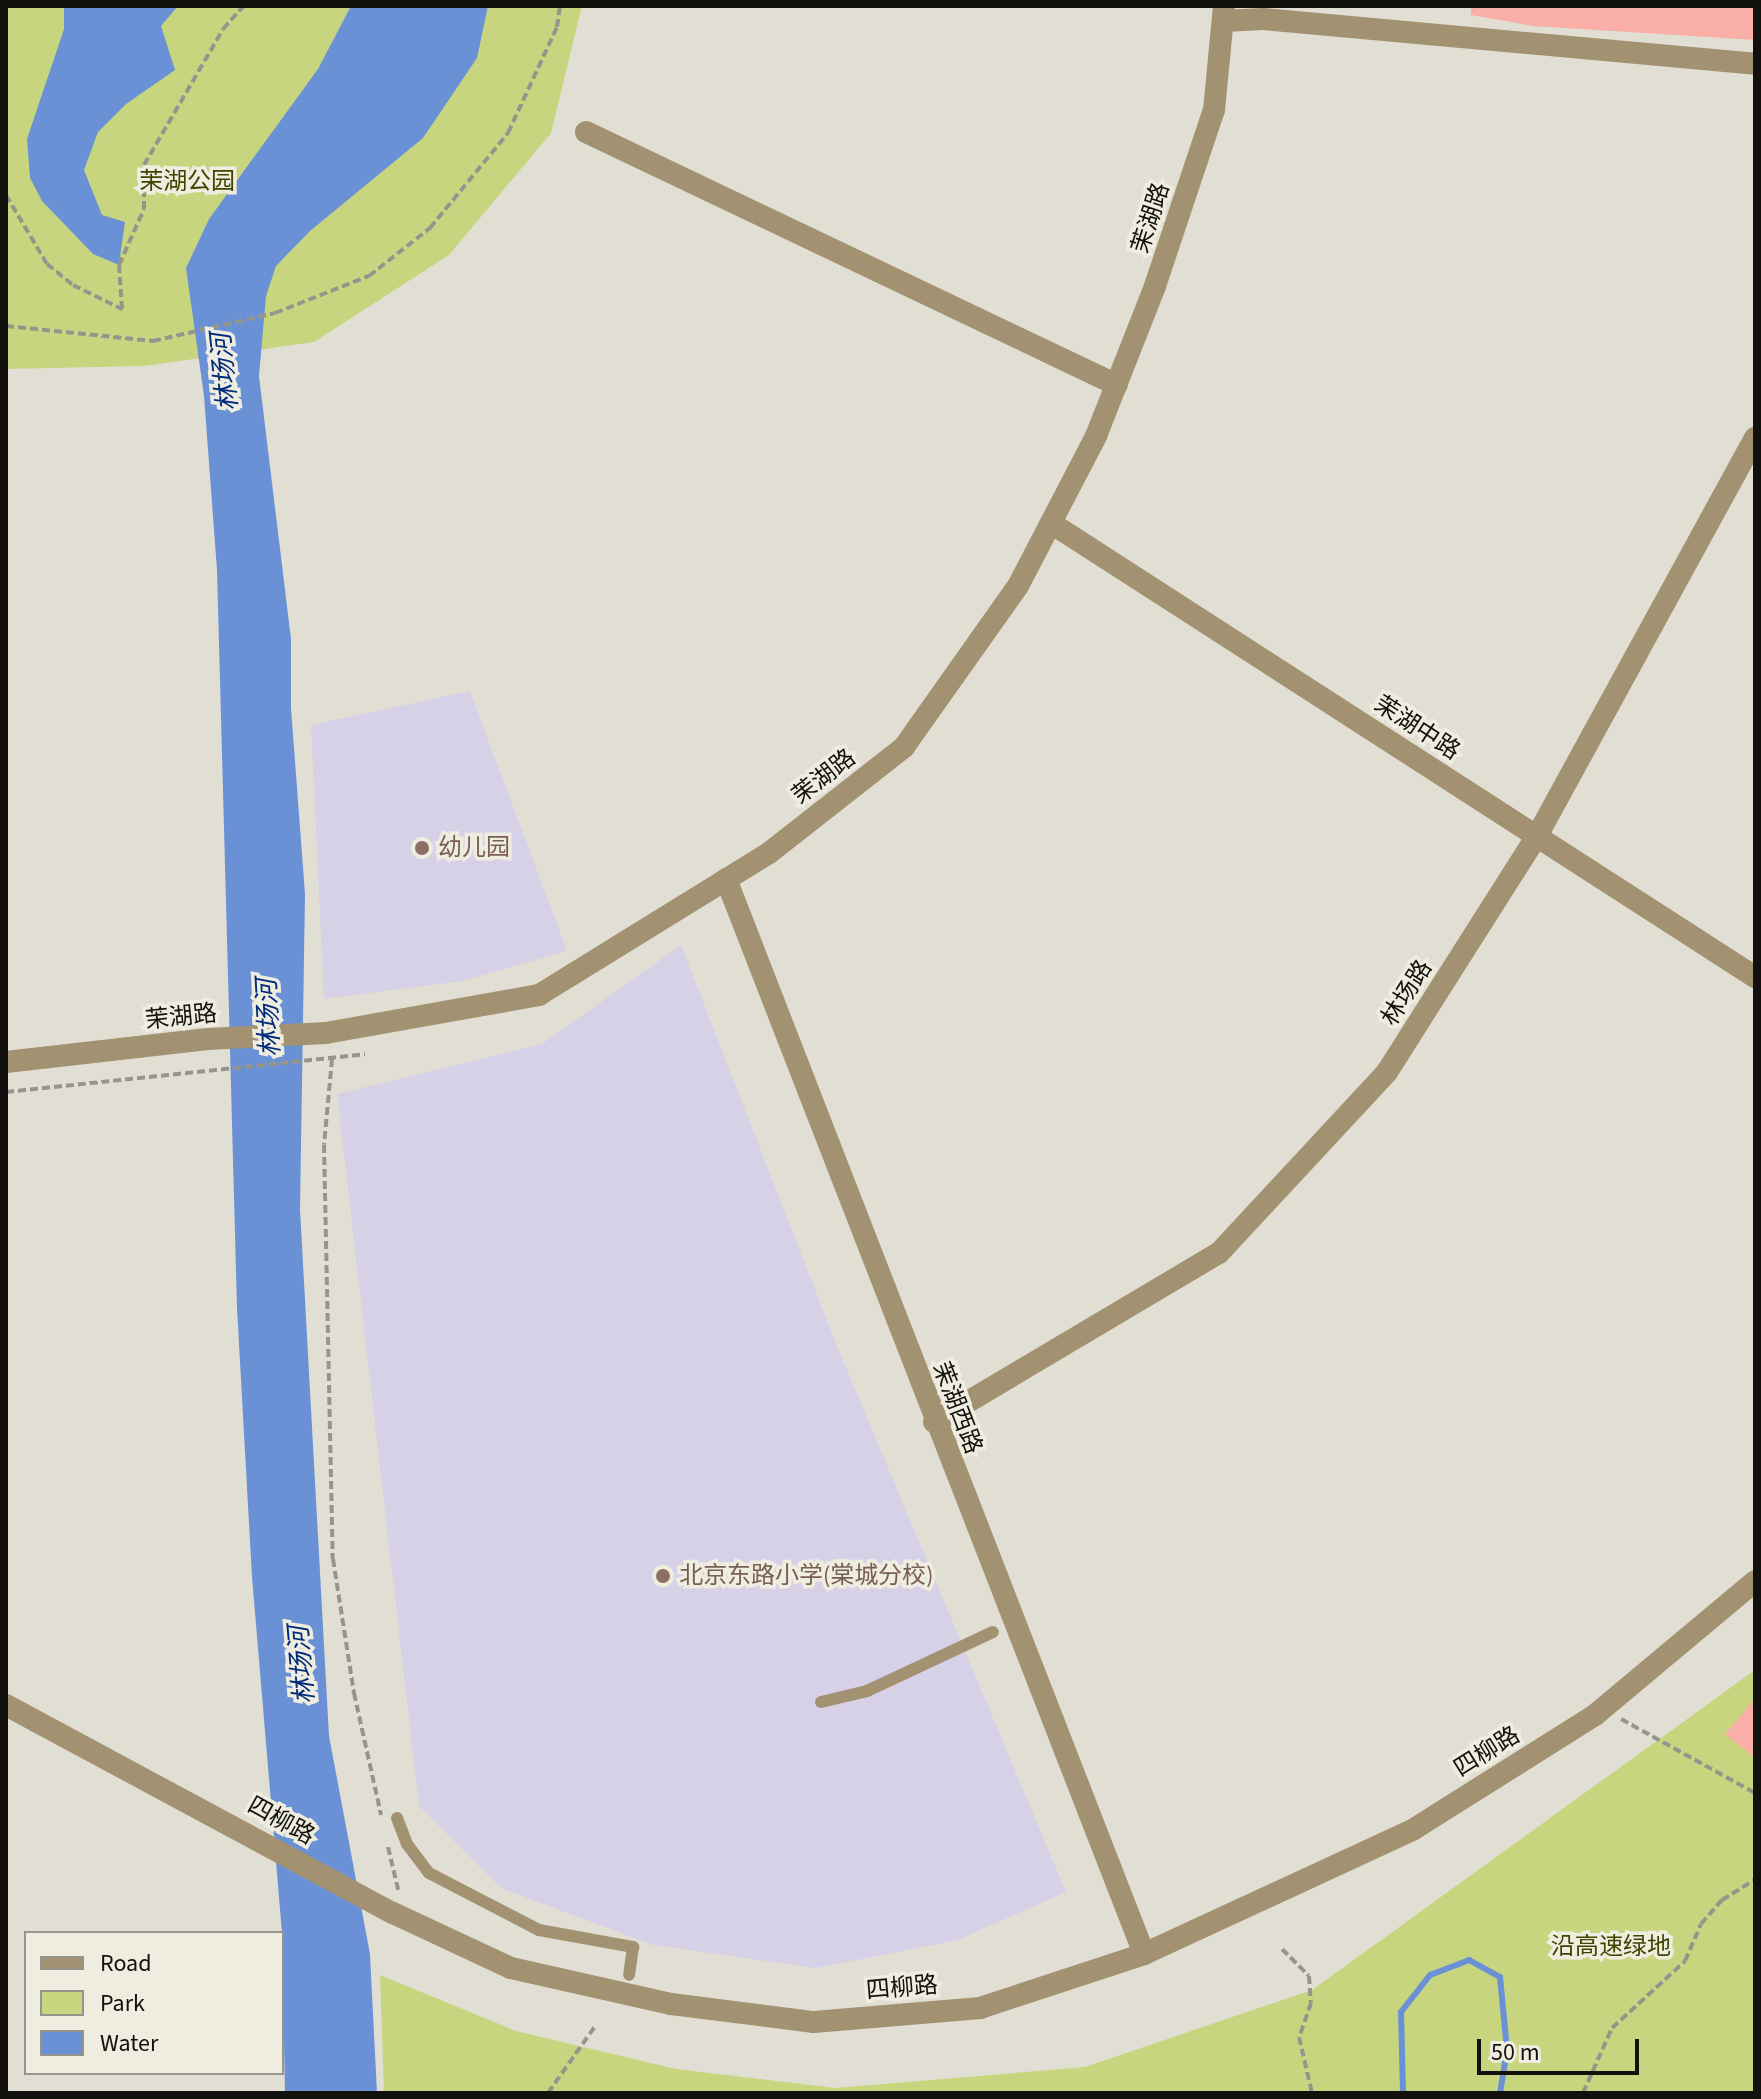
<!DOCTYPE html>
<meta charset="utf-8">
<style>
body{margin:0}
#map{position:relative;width:1761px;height:2099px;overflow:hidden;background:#e1dfd3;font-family:"Source Sans 3","Noto Sans SC",sans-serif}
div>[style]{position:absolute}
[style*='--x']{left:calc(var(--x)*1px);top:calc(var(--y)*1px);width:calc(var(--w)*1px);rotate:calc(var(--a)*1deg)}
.education>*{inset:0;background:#d7d1e7}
.green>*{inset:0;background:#c8d57f}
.water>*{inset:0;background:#6a91d6}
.stream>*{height:6px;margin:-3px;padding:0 3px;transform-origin:3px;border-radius:3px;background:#6a91d6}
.building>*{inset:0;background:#f9aea7}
.path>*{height:4px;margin-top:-2px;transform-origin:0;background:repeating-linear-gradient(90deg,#96958c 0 8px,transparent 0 12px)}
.service>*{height:12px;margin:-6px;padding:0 6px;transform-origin:6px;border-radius:6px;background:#a29271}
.minor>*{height:22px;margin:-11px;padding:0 11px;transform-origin:11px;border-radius:11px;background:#a29271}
.tertiary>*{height:22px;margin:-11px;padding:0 11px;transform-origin:11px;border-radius:11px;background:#a29271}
.dots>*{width:22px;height:22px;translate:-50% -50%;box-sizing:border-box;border:4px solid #eeede0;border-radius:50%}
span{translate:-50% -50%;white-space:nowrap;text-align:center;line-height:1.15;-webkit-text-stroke:7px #eeede0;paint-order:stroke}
.park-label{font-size:24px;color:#3f4500}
.street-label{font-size:24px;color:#12110d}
.education-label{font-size:24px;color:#785e54}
.left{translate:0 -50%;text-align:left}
.water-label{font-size:26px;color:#002b7a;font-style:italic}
.frame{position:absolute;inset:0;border:8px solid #12110d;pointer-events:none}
.legend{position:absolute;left:24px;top:1931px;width:260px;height:144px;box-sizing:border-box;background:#eeede0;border:2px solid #96958c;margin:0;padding:10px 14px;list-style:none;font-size:24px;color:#12110d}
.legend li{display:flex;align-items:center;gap:16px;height:40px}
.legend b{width:40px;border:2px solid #96958c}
.scale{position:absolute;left:1477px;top:2039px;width:162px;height:36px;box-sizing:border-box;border:4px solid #12110d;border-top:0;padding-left:10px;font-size:24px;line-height:28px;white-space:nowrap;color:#12110d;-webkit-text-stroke:6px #eeede0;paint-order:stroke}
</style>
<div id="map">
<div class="education">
<div style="clip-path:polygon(470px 691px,567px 951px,462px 981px,324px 999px,311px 725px)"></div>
<div style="clip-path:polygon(681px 945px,837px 1346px,1066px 1892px,958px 1940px,816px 1968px,653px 1945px,501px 1888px,419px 1806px,337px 1094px,542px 1044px)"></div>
</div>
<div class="green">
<div style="clip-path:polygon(6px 6px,582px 6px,551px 133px,449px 255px,314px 342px,144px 366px,6px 369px)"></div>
<div style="clip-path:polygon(1755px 1670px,1755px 2093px,384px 2093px,380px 1975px,516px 2031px,676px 2069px,835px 2088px,1085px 2067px,1312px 1990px)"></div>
</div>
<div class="water">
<div style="clip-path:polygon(64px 6px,178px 6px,161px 26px,175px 70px,126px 104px,98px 132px,84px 170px,102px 215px,125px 222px,119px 265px,93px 254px,42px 201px,30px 178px,27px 139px,64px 29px)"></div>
<div style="clip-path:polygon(351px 6px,488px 6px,477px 58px,423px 138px,310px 231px,276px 266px,266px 296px,259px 376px,291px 639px,291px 708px,305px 894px,300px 1209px,329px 1736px,370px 1954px,377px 2093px,285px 2093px,282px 1933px,252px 1577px,237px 1308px,217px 570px,204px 396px,186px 268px,209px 219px,318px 69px)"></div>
</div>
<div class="stream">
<div style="--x:1403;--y:2093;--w:81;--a:-91.4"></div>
<div style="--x:1401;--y:2012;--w:47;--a:-51.9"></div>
<div style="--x:1430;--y:1975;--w:42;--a:-21"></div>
<div style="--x:1469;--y:1960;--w:35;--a:29"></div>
<div style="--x:1500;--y:1977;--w:73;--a:84.5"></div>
<div style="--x:1507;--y:2050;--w:44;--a:99.2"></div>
</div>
<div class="building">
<div style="clip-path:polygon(1471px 6px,1755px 6px,1755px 40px,1533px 26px,1471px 15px)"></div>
<div style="clip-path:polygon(1755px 1699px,1755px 1758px,1725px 1734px)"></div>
</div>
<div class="path">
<div style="--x:6;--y:195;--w:80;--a:59.3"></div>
<div style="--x:47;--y:264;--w:33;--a:39"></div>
<div style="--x:73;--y:285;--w:55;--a:26.1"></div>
<div style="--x:122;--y:309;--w:44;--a:-93.9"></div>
<div style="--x:119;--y:265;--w:61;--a:-65.9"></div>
<div style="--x:144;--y:209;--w:44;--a:-90"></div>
<div style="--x:144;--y:165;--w:157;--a:-59.8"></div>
<div style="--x:223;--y:29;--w:31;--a:-48"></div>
<div style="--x:6;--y:326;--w:148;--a:5.8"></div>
<div style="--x:153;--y:341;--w:125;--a:-12.9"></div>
<div style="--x:275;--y:313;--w:101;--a:-21.5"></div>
<div style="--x:369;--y:276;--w:78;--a:-38.2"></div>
<div style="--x:430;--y:228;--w:123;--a:-50.6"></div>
<div style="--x:508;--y:133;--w:117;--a:-65.2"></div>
<div style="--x:557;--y:27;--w:21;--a:-82"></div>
<div style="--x:332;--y:1059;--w:86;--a:95.3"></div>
<div style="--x:324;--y:1145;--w:414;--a:88.8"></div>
<div style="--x:333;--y:1559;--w:136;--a:81.1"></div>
<div style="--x:354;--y:1693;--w:125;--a:77.5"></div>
<div style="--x:6;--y:1092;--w:361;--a:-6"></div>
<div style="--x:1621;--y:1719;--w:153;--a:28.9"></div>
<div style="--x:388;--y:1847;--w:47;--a:76.6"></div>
<div style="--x:1282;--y:1949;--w:38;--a:45"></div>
<div style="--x:1309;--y:1976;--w:27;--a:86"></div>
<div style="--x:1311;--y:2003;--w:36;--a:109"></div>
<div style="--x:1299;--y:2037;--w:57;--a:76.9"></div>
<div style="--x:548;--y:2093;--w:83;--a:-54.8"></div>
<div style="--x:1583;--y:2093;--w:71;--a:-66"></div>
<div style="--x:1612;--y:2028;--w:99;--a:-42.5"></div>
<div style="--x:1685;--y:1961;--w:40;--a:-66.6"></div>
<div style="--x:1701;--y:1924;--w:32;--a:-49"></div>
<div style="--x:1722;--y:1900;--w:39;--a:-32"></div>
</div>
<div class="service">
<div style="--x:821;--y:1702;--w:47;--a:-13.4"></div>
<div style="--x:867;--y:1691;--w:139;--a:-25.1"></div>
<div style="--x:397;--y:1818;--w:28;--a:69"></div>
<div style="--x:407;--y:1844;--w:36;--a:53"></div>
<div style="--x:429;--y:1873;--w:124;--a:27.4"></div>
<div style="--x:539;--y:1930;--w:96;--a:10.3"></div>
<div style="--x:633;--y:1947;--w:28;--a:98"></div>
</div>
<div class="minor">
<div style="--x:586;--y:132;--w:588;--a:25.48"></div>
</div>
<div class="tertiary">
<div style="--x:1223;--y:21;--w:40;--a:-2.9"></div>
<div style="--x:1263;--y:19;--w:494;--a:5.2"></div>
<div style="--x:1051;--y:523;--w:838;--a:32.82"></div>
<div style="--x:726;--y:879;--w:1153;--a:68.75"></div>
<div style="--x:6;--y:1062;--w:203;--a:-6.5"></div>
<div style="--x:208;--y:1039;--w:118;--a:-2.9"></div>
<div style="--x:326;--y:1033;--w:216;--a:-10.1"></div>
<div style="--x:539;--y:995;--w:270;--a:-31.7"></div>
<div style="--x:769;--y:853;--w:172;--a:-38.1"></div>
<div style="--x:904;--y:747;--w:197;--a:-54.7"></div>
<div style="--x:1018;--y:586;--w:169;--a:-62.5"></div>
<div style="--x:1096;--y:436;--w:161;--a:-68.5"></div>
<div style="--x:1155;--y:286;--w:186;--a:-71.5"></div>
<div style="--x:1214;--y:110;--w:104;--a:-84.5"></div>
<div style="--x:934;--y:1422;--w:331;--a:-30.7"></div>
<div style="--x:1219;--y:1253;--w:247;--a:-47.1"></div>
<div style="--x:1387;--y:1072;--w:280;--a:-57.6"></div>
<div style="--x:1537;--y:836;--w:454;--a:-61.3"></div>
<div style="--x:6;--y:1705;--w:439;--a:28.3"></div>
<div style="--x:393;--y:1913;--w:130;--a:25"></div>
<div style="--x:511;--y:1968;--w:164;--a:12.7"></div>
<div style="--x:671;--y:2004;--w:144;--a:7.2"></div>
<div style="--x:814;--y:2022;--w:167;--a:-4.8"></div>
<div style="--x:980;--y:2008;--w:173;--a:-18.2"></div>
<div style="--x:1144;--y:1954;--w:298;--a:-24.8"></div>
<div style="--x:1414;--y:1829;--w:214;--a:-32.2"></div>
<div style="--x:1595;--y:1715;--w:209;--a:-39.9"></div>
</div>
<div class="dots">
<div style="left:422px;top:848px;background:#8d6e63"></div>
<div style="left:663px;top:1576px;background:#8d6e63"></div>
</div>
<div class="park-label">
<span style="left:187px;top:182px">茉湖公园</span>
<span style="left:1611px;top:1947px">沿高速绿地</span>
</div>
<div class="street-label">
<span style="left:1151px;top:218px;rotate:-72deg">茉湖路</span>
<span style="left:1417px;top:728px;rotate:33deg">茉湖中路</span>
<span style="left:824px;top:777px;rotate:-38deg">茉湖路</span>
<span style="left:1407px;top:993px;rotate:-58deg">林场路</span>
<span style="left:181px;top:1017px;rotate:-6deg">茉湖路</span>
<span style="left:957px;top:1408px;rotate:69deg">茉湖西路</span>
<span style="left:1487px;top:1752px;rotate:-32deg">四柳路</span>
<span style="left:281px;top:1821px;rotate:29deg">四柳路</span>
<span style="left:902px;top:1988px;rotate:-5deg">四柳路</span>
</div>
<div class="education-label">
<span class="left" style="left:438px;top:848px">幼儿园</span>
<span class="left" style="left:679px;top:1576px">北京东路小学(棠城分校)</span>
</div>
<div class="water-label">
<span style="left:225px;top:372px;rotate:-96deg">林场河</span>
<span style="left:269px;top:1018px;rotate:-93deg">林场河</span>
<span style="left:302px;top:1665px;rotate:-95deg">林场河</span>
</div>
<div class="frame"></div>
<ul class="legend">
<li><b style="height:10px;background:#a29271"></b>Road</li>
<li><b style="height:22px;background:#c8d57f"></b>Park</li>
<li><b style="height:22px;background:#6a91d6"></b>Water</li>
</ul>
<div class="scale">50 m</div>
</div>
